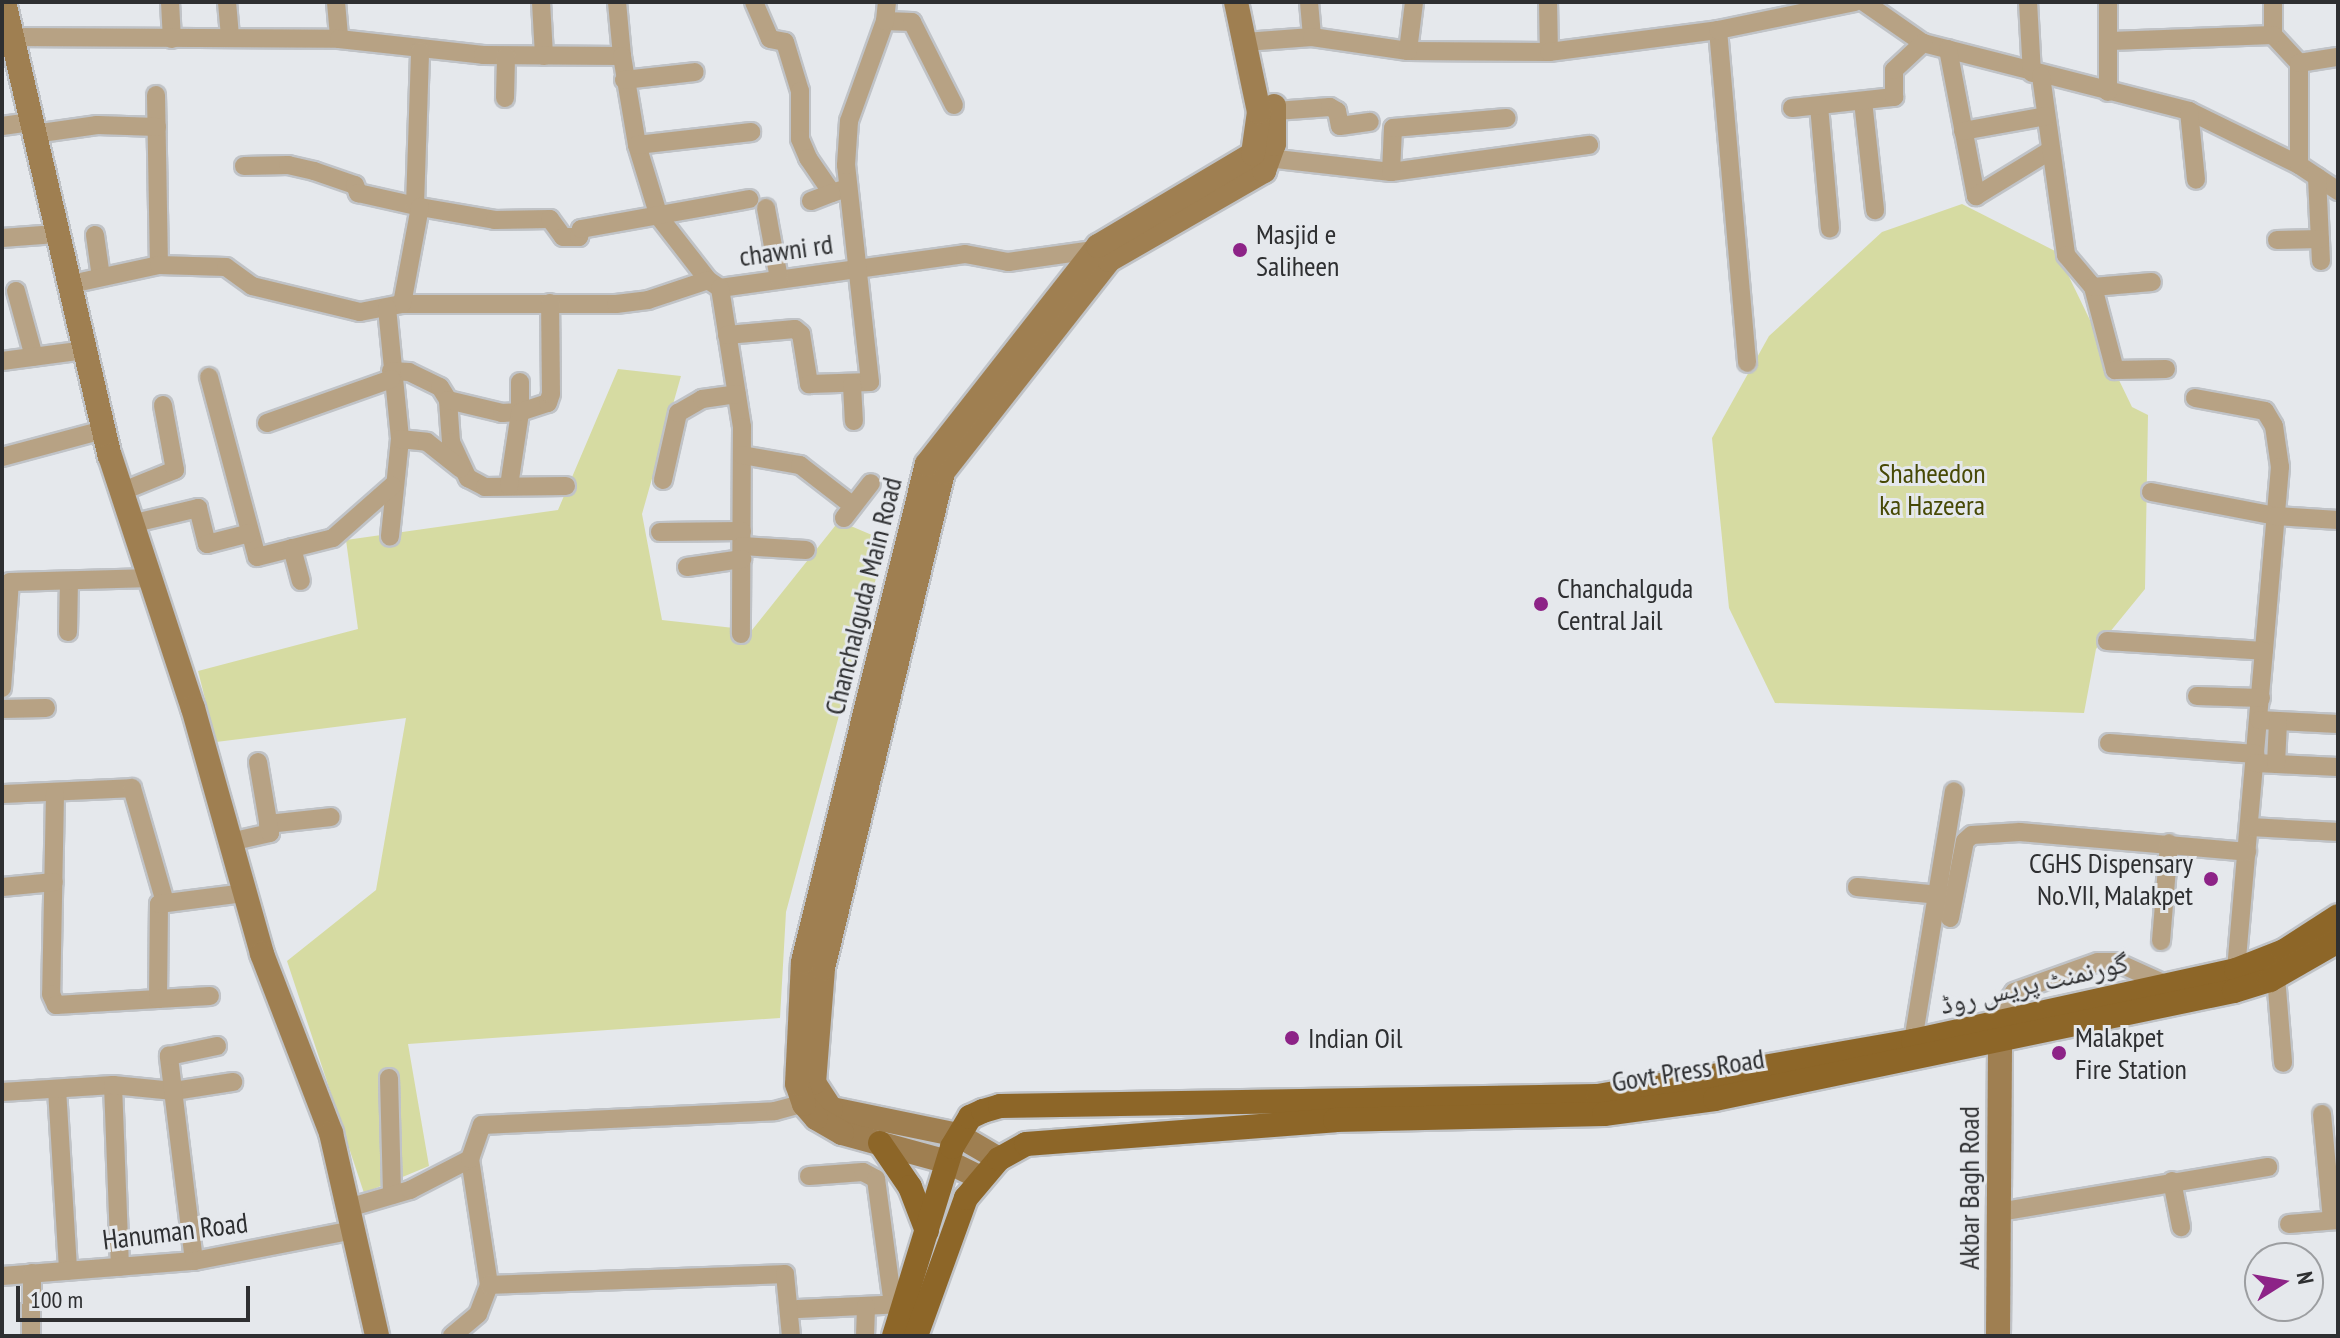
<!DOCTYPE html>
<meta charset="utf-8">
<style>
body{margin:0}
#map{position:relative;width:2340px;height:1338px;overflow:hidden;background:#e5e8ec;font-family:"PT Sans Narrow","Noto Naskh Arabic",sans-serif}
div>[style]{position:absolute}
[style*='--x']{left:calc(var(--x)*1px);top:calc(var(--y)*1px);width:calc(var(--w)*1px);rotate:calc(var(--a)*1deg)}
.green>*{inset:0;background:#d6dba2}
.roads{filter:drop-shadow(2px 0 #c0c3c7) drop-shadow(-2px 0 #c0c3c7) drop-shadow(0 2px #c0c3c7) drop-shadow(0 -2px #c0c3c7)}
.street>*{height:18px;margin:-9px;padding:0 9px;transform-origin:9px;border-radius:9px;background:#b7a284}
.secondary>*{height:24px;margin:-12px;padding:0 12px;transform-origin:12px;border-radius:12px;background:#9f7f51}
.primary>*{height:24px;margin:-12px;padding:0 12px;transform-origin:12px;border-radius:12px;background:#8d6628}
.dots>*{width:22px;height:22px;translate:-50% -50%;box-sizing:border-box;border:4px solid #e5e8ec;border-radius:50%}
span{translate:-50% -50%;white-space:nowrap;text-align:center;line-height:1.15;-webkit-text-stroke:6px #e5e8ec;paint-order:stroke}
.poi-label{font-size:28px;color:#2e2f31}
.left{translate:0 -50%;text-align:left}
.right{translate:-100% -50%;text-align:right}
.street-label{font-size:28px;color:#2e2f31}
.park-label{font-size:28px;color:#474905}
.frame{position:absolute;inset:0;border:4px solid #2e2f31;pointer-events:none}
.north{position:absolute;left:2244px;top:1242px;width:80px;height:80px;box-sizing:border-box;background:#e5e8ec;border:2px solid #9c9ea1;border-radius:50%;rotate:79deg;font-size:22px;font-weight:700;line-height:32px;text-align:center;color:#2e2f31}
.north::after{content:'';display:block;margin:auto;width:28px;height:36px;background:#8d2387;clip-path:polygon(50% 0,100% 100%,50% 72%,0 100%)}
.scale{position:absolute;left:16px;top:1286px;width:234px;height:36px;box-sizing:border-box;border:4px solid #2e2f31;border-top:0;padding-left:10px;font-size:24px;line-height:28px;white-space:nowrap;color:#2e2f31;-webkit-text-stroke:6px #e5e8ec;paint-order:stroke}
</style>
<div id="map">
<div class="green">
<div style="clip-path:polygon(1962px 204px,2057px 252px,2132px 407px,2148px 415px,2145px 589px,2096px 649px,2084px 713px,1775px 703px,1729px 608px,1712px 438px,1769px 336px,1882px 232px)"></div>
<div style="clip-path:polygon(618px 369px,681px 376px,642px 514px,662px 620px,752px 630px,839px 521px,886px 541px,786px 912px,780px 1018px,408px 1044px,429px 1166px,364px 1193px,287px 961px,376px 890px,406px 718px,216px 742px,198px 671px,358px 629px,346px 540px,558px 510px)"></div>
</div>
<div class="roads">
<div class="street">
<div style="--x:170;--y:2;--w:37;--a:87"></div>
<div style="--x:227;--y:2;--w:36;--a:85"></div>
<div style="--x:336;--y:2;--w:37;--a:85"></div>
<div style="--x:541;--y:2;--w:54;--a:86.8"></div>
<div style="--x:617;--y:2;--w:54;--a:84.7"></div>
<div style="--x:754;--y:2;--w:40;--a:66.6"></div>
<div style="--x:770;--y:39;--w:15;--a:11"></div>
<div style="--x:785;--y:42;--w:51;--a:73"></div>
<div style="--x:800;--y:91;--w:48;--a:90"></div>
<div style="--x:800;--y:139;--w:21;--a:67"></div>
<div style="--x:808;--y:158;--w:42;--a:55.6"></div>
<div style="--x:832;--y:193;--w:16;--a:-18"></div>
<div style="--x:1309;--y:2;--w:35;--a:85"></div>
<div style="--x:1548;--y:2;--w:50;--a:88.9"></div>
<div style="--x:1864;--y:2;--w:72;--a:34.8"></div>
<div style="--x:1923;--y:43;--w:275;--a:14.3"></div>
<div style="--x:2189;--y:111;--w:123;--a:26.1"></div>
<div style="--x:2299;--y:165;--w:47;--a:33.7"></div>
<div style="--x:2028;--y:2;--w:71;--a:86.8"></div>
<div style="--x:2273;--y:2;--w:33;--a:90"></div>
<div style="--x:2273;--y:35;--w:38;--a:47"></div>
<div style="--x:2299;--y:63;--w:102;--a:90"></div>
<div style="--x:885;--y:21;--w:27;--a:2"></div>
<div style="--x:912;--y:22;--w:93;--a:63.2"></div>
<div style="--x:1718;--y:30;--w:334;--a:85"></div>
<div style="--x:10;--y:37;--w:329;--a:0.3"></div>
<div style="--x:339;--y:39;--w:145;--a:6.3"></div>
<div style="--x:483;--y:55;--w:139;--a:0.4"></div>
<div style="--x:622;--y:56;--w:90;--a:80.4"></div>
<div style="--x:637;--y:145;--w:75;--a:73"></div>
<div style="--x:659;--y:217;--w:80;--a:52.1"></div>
<div style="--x:708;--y:280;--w:14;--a:34"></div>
<div style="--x:720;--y:288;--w:247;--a:-7.9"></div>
<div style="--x:965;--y:254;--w:44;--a:10.5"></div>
<div style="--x:1008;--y:262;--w:94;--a:-8"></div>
<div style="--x:2110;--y:41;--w:163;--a:-2.1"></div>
<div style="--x:1245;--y:42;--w:67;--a:-4.3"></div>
<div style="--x:1312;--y:37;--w:97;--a:8.3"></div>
<div style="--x:1408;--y:51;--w:141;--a:0.4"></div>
<div style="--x:1549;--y:52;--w:170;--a:-7.4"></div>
<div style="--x:1718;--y:30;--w:140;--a:-11.6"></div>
<div style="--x:1948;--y:49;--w:150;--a:79.2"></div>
<div style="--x:1976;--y:196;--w:88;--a:-31.5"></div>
<div style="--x:1408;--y:51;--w:49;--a:-83"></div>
<div style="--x:2299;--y:63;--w:39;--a:-9"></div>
<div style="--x:2041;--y:76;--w:181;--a:82"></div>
<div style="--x:2066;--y:255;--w:42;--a:49.8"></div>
<div style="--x:2093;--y:287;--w:86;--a:75.2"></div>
<div style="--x:2115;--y:370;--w:51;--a:-1.1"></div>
<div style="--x:624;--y:80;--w:71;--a:-6.4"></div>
<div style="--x:2108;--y:92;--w:90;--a:-90"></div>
<div style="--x:156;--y:95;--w:170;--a:89"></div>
<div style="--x:505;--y:98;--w:42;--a:-88.6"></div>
<div style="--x:1863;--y:101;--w:110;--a:83.7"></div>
<div style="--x:1819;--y:106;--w:123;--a:84.9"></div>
<div style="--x:1792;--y:108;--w:103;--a:-6.2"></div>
<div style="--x:1894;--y:97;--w:27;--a:-90"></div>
<div style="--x:1894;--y:70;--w:40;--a:-43"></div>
<div style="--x:2189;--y:111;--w:69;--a:84.2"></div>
<div style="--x:1262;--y:112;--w:68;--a:-4.2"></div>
<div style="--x:1330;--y:107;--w:8;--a:30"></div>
<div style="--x:1337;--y:111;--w:15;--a:79"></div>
<div style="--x:1340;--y:126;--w:30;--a:-8"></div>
<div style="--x:2;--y:126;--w:29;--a:-8"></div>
<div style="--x:1963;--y:131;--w:84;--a:-10.2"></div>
<div style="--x:34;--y:134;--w:64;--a:-8.1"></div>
<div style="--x:97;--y:125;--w:60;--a:1.9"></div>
<div style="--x:637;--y:145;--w:115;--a:-6.5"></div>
<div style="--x:1259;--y:157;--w:133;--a:6.5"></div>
<div style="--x:1391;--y:172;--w:200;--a:-7.8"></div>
<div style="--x:244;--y:166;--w:44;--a:-1.3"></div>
<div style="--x:288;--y:165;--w:27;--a:13"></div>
<div style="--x:314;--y:171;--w:43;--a:18.9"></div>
<div style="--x:355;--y:185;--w:9;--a:69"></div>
<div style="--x:358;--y:193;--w:64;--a:12.7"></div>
<div style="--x:420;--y:207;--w:76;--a:9.8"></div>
<div style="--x:495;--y:220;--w:55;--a:-1"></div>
<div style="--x:550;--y:219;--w:22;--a:54"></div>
<div style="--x:563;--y:237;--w:16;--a:0"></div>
<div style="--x:579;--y:237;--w:8;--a:-76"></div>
<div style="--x:581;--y:229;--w:171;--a:-10.1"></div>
<div style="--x:1391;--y:172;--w:44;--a:-87.4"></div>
<div style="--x:1393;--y:128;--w:114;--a:-5"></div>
<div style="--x:2317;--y:177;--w:84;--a:87.3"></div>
<div style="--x:811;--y:201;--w:22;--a:-21"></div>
<div style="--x:415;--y:205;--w:154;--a:-88.1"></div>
<div style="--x:766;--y:208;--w:72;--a:79.6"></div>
<div style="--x:95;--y:235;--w:42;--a:81.9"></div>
<div style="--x:2;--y:238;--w:54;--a:-4.2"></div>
<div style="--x:2277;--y:240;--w:43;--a:-1.3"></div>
<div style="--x:71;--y:284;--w:90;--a:-12.2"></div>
<div style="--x:159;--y:265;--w:67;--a:1.7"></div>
<div style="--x:226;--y:267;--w:32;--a:36"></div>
<div style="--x:252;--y:286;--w:111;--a:13.5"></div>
<div style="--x:360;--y:312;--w:43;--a:-10.8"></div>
<div style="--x:402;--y:304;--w:214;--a:0"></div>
<div style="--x:616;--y:304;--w:32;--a:-7"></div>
<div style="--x:648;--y:300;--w:63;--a:-18.4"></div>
<div style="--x:2093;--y:287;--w:59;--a:-4.8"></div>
<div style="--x:720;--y:288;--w:141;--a:81"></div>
<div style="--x:742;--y:427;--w:207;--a:90.3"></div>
<div style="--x:16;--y:291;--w:68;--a:74.7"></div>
<div style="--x:402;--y:304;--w:99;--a:-79.5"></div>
<div style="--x:387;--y:308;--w:132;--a:84.3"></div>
<div style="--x:400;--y:439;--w:98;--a:95.9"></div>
<div style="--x:727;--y:335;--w:68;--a:-5"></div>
<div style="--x:795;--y:329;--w:8;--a:40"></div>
<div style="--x:801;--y:334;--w:51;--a:80.9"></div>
<div style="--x:809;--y:384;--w:61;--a:-1.9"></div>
<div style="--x:870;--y:382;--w:218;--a:-96.3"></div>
<div style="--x:846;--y:165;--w:44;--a:-86.1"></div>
<div style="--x:849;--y:121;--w:106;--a:-70.2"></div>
<div style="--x:885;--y:21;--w:19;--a:-84"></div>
<div style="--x:2;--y:361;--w:85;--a:-7.5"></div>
<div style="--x:391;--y:371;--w:18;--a:3"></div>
<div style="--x:409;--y:372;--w:34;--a:26"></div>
<div style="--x:440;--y:387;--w:15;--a:58"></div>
<div style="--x:448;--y:400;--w:42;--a:85.9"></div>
<div style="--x:451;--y:442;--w:40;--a:65"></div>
<div style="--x:468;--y:478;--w:19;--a:28"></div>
<div style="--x:485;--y:487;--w:81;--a:-0.7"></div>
<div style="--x:209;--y:377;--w:186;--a:75.1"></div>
<div style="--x:257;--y:557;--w:78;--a:-14"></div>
<div style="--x:333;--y:538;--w:79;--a:-41.4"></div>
<div style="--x:852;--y:385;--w:36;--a:87"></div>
<div style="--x:2195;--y:398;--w:71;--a:10.5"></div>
<div style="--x:2265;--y:411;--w:17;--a:59"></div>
<div style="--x:2274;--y:426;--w:41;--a:81.7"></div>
<div style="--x:2280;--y:467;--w:505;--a:95"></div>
<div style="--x:448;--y:400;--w:56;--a:13.5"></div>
<div style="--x:502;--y:413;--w:18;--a:-3"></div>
<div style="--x:520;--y:412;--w:30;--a:-90"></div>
<div style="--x:267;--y:423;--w:132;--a:-19.5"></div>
<div style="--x:400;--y:439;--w:27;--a:6"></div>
<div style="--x:427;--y:442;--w:43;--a:38.5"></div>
<div style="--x:742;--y:455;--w:59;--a:9.8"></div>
<div style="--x:800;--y:465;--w:67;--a:37.7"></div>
<div style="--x:2;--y:457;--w:105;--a:-15"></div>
<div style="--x:663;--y:480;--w:69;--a:-77.4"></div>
<div style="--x:678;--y:413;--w:28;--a:-30"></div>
<div style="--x:702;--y:399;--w:35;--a:-8"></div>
<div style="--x:509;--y:486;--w:75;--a:-81.5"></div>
<div style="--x:520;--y:412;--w:29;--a:-18"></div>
<div style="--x:548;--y:403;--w:9;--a:-72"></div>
<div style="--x:551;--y:394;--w:91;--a:-90.6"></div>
<div style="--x:123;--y:491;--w:56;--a:-22"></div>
<div style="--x:175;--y:470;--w:66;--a:-100.5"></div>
<div style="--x:2151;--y:492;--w:127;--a:10.9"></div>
<div style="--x:2276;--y:516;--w:62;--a:3.7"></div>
<div style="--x:844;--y:518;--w:44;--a:-52.4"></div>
<div style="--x:135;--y:523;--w:65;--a:-13.4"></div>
<div style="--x:198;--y:508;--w:37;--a:76"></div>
<div style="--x:207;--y:544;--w:44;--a:-14.3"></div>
<div style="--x:660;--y:532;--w:82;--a:-0.7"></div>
<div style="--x:742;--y:546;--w:64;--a:3.6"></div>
<div style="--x:292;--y:548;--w:34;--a:75"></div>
<div style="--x:687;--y:567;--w:56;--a:-8.3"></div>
<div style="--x:68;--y:632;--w:50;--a:-88.9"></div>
<div style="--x:2107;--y:641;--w:157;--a:3.6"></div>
<div style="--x:2;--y:688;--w:106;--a:-85.7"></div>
<div style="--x:10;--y:582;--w:142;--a:-1.6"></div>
<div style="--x:2197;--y:696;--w:64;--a:1.8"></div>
<div style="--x:2;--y:709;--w:44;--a:-1.3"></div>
<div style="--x:2259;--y:720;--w:79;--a:2.9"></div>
<div style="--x:2109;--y:743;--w:147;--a:4.3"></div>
<div style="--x:2256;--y:763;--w:82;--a:2.8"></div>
<div style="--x:2276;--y:764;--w:43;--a:-87.3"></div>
<div style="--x:2;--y:794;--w:130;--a:-2.6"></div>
<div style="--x:132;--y:788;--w:116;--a:73.9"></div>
<div style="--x:55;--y:794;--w:200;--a:91.1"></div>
<div style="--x:51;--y:994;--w:12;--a:66"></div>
<div style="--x:56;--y:1005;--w:102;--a:-3.4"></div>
<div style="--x:158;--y:999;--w:95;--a:-89.4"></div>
<div style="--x:159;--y:904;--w:87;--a:-7.3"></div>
<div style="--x:268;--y:824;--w:63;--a:-6.3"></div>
<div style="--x:2251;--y:827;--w:87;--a:3.3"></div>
<div style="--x:230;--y:842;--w:41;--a:-12.7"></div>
<div style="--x:270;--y:833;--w:72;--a:-99.6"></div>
<div style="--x:2;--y:887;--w:52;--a:-5.5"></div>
<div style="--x:1857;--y:887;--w:83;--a:5.5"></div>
<div style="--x:1950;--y:918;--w:78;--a:-79"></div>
<div style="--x:1965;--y:841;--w:9;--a:-41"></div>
<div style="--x:1972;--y:835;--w:48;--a:-3.6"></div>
<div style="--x:2020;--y:832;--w:228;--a:5"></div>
<div style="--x:2161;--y:941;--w:98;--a:-85.3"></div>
<div style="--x:2276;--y:977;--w:86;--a:85.3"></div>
<div style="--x:158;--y:999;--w:52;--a:-3.3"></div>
<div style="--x:1991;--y:1024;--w:39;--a:-54"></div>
<div style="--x:2014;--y:992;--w:89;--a:-19.7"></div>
<div style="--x:2098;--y:962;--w:18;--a:0"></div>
<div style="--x:2116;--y:962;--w:54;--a:24.2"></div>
<div style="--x:1913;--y:1041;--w:253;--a:-80.7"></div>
<div style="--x:389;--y:1078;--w:117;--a:88.5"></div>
<div style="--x:113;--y:1085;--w:182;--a:87.8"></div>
<div style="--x:57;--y:1089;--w:182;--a:86.5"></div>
<div style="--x:2;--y:1092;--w:111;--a:-3.6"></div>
<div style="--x:113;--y:1085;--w:61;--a:5.6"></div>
<div style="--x:174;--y:1091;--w:60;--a:-8.7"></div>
<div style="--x:2322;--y:1114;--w:106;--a:84.6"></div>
<div style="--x:470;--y:1159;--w:127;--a:81.4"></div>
<div style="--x:809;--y:1176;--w:54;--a:-4.2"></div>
<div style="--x:863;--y:1172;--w:15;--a:28"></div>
<div style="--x:876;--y:1179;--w:126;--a:82.3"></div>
<div style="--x:2172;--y:1181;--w:47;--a:78.9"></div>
<div style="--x:348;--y:1208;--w:65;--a:-16.2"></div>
<div style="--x:410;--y:1190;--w:68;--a:-27.3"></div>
<div style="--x:470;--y:1159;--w:36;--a:-71"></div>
<div style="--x:482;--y:1125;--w:293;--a:-2.7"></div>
<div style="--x:775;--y:1111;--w:39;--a:-15"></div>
<div style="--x:1999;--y:1212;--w:273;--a:-9.5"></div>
<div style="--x:2289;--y:1224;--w:49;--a:-4.7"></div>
<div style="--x:194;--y:1261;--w:207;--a:-97"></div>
<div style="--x:169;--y:1056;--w:49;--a:-11.8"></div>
<div style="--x:2;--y:1276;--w:193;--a:-4.5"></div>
<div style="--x:194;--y:1261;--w:162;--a:-11"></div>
<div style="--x:798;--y:1309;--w:106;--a:-2.7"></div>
<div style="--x:31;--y:1336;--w:63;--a:-89.1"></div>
<div style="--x:452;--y:1336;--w:34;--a:-40"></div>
<div style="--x:478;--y:1314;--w:31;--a:-69"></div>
<div style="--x:489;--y:1285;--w:296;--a:-2.1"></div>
<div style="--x:785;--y:1274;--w:62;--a:84.5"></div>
<div style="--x:865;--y:1336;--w:30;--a:-88"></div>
</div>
<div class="secondary">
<div style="--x:4;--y:2;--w:466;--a:76.9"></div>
<div style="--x:110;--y:456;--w:265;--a:71.8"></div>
<div style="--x:193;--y:708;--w:255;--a:74.3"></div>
<div style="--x:262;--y:954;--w:192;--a:68.9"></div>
<div style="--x:331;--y:1133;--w:208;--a:77.2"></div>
<div style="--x:999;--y:1159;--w:48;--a:-149.7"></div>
<div style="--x:958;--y:1135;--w:130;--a:-168.4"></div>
<div style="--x:831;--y:1109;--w:31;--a:-123"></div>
<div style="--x:814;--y:1083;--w:115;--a:-85.5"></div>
<div style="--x:823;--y:968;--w:510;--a:-76.4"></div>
<div style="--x:943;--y:472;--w:269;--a:-51.9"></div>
<div style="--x:1109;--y:260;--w:179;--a:-29.9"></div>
<div style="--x:1264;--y:171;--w:29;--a:-70"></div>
<div style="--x:1274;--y:144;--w:38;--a:-90"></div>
<div style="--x:981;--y:1178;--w:37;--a:-154"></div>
<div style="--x:948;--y:1162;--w:110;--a:-164.7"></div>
<div style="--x:842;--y:1133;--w:30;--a:-150"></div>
<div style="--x:816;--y:1118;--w:18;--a:-131"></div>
<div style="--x:804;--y:1104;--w:21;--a:-109"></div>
<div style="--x:797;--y:1084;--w:122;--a:-87.2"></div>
<div style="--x:803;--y:962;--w:513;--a:-76.02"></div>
<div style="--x:927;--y:464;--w:277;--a:-51.9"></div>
<div style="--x:1098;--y:246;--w:180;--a:-30.7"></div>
<div style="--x:1253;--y:154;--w:42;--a:-81.9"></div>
<div style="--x:1259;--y:112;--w:112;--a:-101.8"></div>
<div style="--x:1998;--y:1336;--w:295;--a:-89.6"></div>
</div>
<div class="primary">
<div style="--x:880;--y:1143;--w:53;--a:55.7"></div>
<div style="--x:910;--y:1187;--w:47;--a:68.9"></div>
<div style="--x:894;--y:1336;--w:198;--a:-72.9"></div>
<div style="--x:952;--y:1147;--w:35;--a:-59"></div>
<div style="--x:970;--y:1117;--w:14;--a:-25"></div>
<div style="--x:983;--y:1111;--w:18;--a:-16"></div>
<div style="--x:1000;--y:1106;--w:598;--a:-0.96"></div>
<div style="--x:1598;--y:1096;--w:320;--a:-9.9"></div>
<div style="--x:1913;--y:1041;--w:331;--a:-12.4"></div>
<div style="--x:2236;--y:970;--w:52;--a:-21.6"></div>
<div style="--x:2284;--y:951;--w:64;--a:-32.9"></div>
<div style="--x:916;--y:1336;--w:147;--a:-70.1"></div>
<div style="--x:966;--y:1198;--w:51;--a:-49.8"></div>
<div style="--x:999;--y:1159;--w:31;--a:-29"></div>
<div style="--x:1026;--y:1144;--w:310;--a:-4.4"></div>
<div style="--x:1335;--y:1120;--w:269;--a:-1.3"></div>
<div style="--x:1604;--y:1114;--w:112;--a:-7.7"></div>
<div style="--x:1715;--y:1099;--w:530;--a:-11.76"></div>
<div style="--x:2234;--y:991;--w:38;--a:-17"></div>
<div style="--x:2270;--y:980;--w:78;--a:-29.8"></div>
</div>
</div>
<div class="dots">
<div style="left:1240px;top:250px;background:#8d2387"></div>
<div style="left:1541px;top:604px;background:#8d2387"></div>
<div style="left:2211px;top:879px;background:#8d2387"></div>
<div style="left:1292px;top:1038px;background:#8d2387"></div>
<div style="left:2059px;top:1053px;background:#8d2387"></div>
</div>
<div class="poi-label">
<span class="left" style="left:1256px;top:250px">Masjid e<br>Saliheen</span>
<span class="left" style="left:1557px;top:604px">Chanchalguda<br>Central Jail</span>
<span class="right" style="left:2193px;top:879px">CGHS Dispensary<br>No.VII, Malakpet</span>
<span class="left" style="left:2075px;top:1053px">Malakpet<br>Fire Station</span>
<span class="left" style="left:1308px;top:1038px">Indian Oil</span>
</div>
<div class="street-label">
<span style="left:786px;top:250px;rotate:-8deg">chawni rd</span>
<span style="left:863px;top:596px;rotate:-76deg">Chanchalguda Main Road</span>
<span style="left:2034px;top:983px;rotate:-13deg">گورنمنٹ پریس روڈ</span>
<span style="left:1688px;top:1070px;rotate:-9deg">Govt Press Road</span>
<span style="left:1969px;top:1188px;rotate:-90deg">Akbar Bagh Road</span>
<span style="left:175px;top:1231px;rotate:-7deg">Hanuman Road</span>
</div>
<div class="park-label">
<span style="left:1932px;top:489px">Shaheedon<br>ka Hazeera</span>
</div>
<div class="frame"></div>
<div class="north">N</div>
<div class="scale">100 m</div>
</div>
